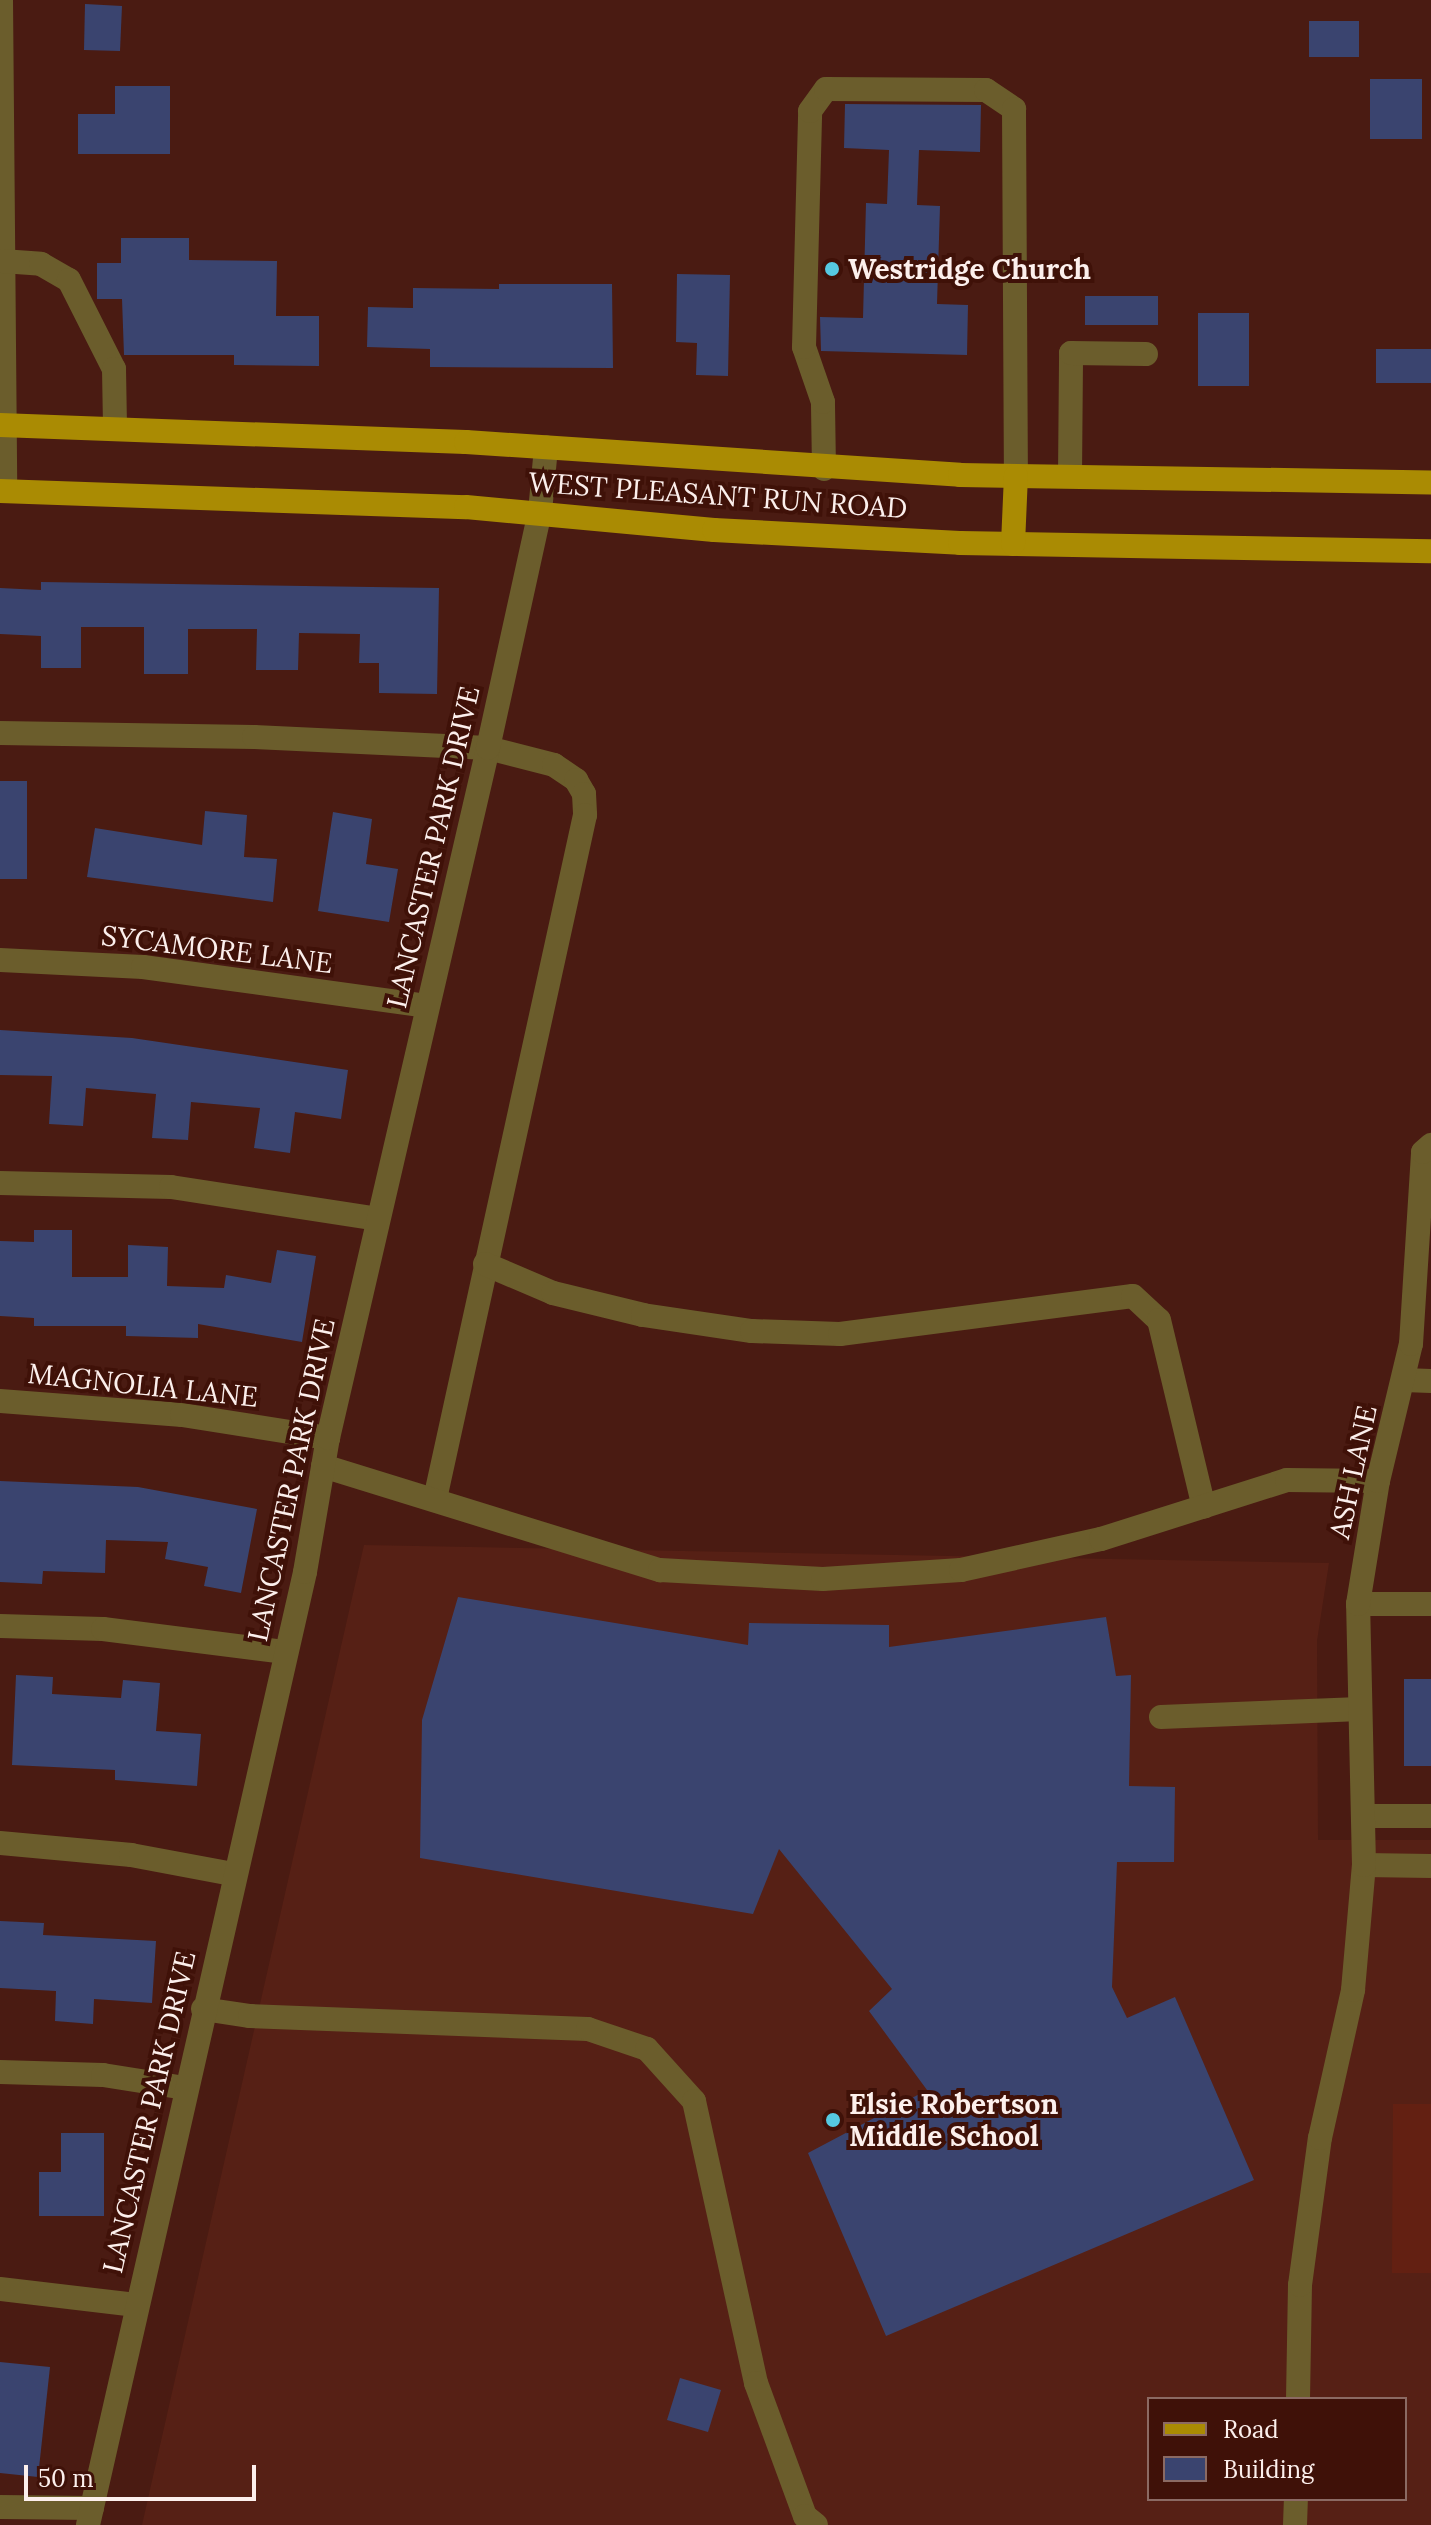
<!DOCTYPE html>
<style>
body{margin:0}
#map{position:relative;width:1431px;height:2525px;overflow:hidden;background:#4a1b12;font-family:Lora,serif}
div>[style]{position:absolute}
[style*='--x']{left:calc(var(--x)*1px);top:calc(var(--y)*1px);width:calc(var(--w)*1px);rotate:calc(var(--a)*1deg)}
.built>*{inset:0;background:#562015}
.green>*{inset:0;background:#632012}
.building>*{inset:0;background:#3a446f}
.minor>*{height:24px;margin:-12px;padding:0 12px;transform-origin:12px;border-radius:12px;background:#6b5d2c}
.major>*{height:24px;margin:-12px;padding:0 12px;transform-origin:12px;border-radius:12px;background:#aa8b03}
.dots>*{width:22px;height:22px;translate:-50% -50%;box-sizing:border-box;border:4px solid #3f1108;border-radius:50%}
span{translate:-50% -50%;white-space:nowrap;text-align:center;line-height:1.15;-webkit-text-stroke:8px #3f1108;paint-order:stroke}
.poi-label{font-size:28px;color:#fcefec;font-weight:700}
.left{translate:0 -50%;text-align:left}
.street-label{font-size:28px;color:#fcefec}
.legend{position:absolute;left:1147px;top:2397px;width:260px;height:104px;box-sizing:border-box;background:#3f1108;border:2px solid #8b6a63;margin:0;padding:10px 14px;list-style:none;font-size:24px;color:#fcefec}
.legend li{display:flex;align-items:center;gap:16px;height:40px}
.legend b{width:40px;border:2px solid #8b6a63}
.scale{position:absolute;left:24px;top:2465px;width:232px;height:36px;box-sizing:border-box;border:4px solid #fcefec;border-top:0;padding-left:10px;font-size:24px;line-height:28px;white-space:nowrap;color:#fcefec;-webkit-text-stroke:6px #3f1108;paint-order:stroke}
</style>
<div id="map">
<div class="built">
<div style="clip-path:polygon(evenodd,364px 1545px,1329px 1563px,1317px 1641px,1318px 1840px,1431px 1840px,1431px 2525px,142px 2525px,364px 1545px,1149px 2399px,1405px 2399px,1405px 2499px,1149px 2499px,1149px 2399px)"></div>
</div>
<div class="green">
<div style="clip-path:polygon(1393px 2104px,1431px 2104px,1431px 2273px,1392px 2273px)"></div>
</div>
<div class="building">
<div style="clip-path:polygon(85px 4px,122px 6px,120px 51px,84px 50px)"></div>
<div style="clip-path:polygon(1309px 21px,1359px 21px,1359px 57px,1309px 57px)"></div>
<div style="clip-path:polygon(1370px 79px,1422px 79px,1422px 139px,1370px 139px)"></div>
<div style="clip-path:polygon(115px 86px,170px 86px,170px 154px,78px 154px,78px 114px,115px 114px)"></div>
<div style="clip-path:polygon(845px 104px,981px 105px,980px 152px,919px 150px,917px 205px,940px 206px,937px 304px,968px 305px,967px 355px,821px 351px,820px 317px,863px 318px,866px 203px,887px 204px,889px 150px,844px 148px)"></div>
<div style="clip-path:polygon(121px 238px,189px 238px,189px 260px,277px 261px,276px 316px,319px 316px,319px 366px,234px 365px,234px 355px,124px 355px,122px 299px,97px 299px,97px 263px,121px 263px)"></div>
<div style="clip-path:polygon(677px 274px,730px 275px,728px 376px,696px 375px,697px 343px,676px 342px)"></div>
<div style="clip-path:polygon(499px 284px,612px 284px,613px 368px,430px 367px,430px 349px,367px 347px,368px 307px,413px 308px,413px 288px,499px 289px)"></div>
<div style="clip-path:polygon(1085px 296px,1158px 296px,1158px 325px,1085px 325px)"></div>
<div style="clip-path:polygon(1198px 313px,1249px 313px,1249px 386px,1198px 386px)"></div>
<div style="clip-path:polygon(1376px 349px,1431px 349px,1431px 383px,1376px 383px)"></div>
<div style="clip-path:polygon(41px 582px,439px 588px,437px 694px,379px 693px,379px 663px,359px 663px,360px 634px,299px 633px,298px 670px,256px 670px,257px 629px,188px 629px,188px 674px,144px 674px,144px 627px,81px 627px,81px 668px,41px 668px,41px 636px,0 634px,0 588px,41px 590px)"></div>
<div style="clip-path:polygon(0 781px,27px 781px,27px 879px,0 879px)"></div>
<div style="clip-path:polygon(205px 811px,247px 815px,244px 857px,277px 859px,273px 902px,87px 877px,95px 828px,202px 845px)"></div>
<div style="clip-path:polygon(333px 812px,372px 819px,366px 864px,398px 869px,389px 922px,318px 911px)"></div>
<div style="clip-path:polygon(0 1030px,132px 1038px,348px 1070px,341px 1119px,295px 1112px,290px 1153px,254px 1148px,260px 1108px,191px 1102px,188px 1140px,152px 1138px,156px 1094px,86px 1088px,83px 1126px,49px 1124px,52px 1076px,0 1075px)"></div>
<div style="clip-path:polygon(34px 1230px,72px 1230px,72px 1277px,128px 1277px,128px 1245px,168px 1247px,167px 1286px,224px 1288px,226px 1275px,271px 1283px,277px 1250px,316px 1256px,302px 1342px,198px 1324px,198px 1338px,126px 1336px,126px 1326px,34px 1326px,34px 1318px,0 1316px,0 1241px,34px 1242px)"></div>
<div style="clip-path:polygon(0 1481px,138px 1487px,257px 1509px,241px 1593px,204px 1586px,208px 1567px,165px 1559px,168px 1542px,106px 1540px,105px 1573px,43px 1571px,42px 1584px,0 1582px)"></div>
<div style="clip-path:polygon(458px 1597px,748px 1645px,749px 1623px,889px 1625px,889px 1647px,1106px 1617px,1116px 1676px,1131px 1675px,1129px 1786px,1175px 1787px,1174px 1862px,1117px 1862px,1112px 1987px,1127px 2018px,1175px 1997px,1254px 2180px,886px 2336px,808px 2153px,927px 2090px,869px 2011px,892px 1989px,779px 1849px,753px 1914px,420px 1858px,422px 1720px)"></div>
<div style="clip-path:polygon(16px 1675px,53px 1677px,52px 1694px,121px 1698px,123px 1680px,160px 1683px,156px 1731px,201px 1734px,197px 1786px,115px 1780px,115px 1770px,12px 1765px)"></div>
<div style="clip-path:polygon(1404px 1679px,1431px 1679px,1431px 1766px,1404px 1766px)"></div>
<div style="clip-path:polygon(0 1921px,44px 1923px,43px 1935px,156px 1941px,152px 2003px,94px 1999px,93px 2024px,55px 2021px,56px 1991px,0 1988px)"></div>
<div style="clip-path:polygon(61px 2133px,104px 2133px,104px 2216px,39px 2216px,39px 2172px,61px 2172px)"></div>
<div style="clip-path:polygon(0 2362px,50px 2367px,38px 2477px,0 2473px)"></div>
<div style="clip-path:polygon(680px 2378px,721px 2390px,708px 2432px,667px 2420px)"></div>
</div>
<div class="minor">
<div style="--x:1;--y:0;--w:491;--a:89.5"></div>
<div style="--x:2;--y:261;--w:39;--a:4"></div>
<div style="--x:41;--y:264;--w:32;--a:30"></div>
<div style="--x:69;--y:280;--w:100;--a:63.2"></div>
<div style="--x:114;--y:369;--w:59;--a:89"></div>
<div style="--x:824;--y:469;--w:67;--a:-90.9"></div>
<div style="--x:823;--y:402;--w:58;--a:-109.1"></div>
<div style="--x:804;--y:347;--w:236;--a:-88.5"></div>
<div style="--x:810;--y:111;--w:27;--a:-54"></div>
<div style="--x:826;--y:89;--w:160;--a:0.4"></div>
<div style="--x:986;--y:90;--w:34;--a:34"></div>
<div style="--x:1014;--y:109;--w:367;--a:89.7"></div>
<div style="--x:1070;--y:476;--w:123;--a:-89.5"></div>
<div style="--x:1071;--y:353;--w:75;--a:0.8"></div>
<div style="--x:0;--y:733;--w:254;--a:0.9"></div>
<div style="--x:254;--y:737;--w:234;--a:2.7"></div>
<div style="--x:488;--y:748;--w:68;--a:14.4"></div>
<div style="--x:554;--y:765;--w:27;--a:34"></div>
<div style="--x:576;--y:780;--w:16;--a:60"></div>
<div style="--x:584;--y:794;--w:21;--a:87"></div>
<div style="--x:585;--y:815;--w:700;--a:102.37"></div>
<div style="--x:0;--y:960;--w:143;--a:2.8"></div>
<div style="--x:143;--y:967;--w:286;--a:7.8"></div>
<div style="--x:0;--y:1183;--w:171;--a:1.3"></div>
<div style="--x:171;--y:1187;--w:209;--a:8.8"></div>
<div style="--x:485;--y:1264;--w:74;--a:23.1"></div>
<div style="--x:553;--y:1293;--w:93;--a:13.7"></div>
<div style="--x:643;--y:1315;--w:110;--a:8.4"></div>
<div style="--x:752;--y:1331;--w:88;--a:2"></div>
<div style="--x:840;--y:1334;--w:295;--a:-7.4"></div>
<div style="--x:1133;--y:1296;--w:35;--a:43"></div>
<div style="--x:1159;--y:1320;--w:192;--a:76.5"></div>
<div style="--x:1404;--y:1380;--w:27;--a:2"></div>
<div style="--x:0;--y:1401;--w:183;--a:4.4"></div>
<div style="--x:182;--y:1415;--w:148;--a:9"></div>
<div style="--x:323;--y:1466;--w:353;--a:17.2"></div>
<div style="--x:660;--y:1570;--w:163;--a:3.2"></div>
<div style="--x:823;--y:1579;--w:138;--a:-3.7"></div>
<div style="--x:961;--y:1570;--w:143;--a:-12.5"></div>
<div style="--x:1101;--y:1539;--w:195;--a:-17.6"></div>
<div style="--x:1287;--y:1480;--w:91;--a:0.6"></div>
<div style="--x:1358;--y:1604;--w:73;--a:0"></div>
<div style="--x:0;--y:1626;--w:103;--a:1.7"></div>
<div style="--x:103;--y:1629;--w:184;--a:7.2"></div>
<div style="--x:1161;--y:1717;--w:199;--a:-2.3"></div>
<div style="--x:1363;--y:1816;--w:68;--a:0"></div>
<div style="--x:0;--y:1843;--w:132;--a:5.2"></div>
<div style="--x:131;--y:1855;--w:104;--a:10.6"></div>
<div style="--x:1364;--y:1865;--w:67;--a:0.9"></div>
<div style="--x:203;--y:2009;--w:48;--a:8.5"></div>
<div style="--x:250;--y:2016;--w:338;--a:2.2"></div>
<div style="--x:588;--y:2029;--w:62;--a:18.7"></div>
<div style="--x:647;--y:2049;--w:70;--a:47.9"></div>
<div style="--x:694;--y:2101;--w:289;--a:77.6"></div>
<div style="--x:756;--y:2383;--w:142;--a:69.8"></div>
<div style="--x:805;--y:2516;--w:14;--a:39"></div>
<div style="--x:0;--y:2072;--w:103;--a:1.7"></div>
<div style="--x:103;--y:2075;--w:83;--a:9"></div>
<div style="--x:0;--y:2289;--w:137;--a:6.7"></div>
<div style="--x:1298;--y:2399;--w:114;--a:-89"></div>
<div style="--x:1300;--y:2285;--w:148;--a:-82.3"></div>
<div style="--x:1320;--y:2138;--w:152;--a:-77.4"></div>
<div style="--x:1353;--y:1990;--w:125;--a:-85"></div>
<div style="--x:1364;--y:1865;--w:261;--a:-91.3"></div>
<div style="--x:1358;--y:1604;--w:125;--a:-80.8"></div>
<div style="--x:1378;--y:1481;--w:141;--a:-76.5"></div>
<div style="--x:1411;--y:1344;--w:192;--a:-86.4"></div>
<div style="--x:1423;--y:1152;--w:11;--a:-41"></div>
<div style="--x:0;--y:2507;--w:92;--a:0.6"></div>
<div style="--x:88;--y:2525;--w:977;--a:-77.17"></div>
<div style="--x:305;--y:1572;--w:136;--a:-80.3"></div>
<div style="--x:328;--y:1438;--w:708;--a:-76.94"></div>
<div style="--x:488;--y:748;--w:242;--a:-77.6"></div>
<div style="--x:540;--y:512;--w:65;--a:-84.7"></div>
<div style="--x:1295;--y:2525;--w:26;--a:-88"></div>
</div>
<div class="major">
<div style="--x:0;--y:425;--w:466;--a:2.1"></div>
<div style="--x:466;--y:442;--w:495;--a:3.8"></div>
<div style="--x:960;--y:475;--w:471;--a:0.9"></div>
<div style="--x:0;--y:491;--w:466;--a:2"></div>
<div style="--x:466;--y:507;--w:249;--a:5.3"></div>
<div style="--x:714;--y:530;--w:246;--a:3"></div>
<div style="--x:960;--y:543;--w:471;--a:1"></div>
<div style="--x:1013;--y:544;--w:68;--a:-87.5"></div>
</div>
<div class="dots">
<div style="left:832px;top:269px;background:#56c9e1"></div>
<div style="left:833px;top:2120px;background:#56c9e1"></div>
</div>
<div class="poi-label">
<span class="left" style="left:848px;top:269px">Westridge Church</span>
<span class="left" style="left:849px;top:2120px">Elsie Robertson<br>Middle School</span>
</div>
<div class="street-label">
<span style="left:718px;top:495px;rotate:4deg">WEST PLEASANT RUN ROAD</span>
<span style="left:433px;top:847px;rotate:-77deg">LANCASTER PARK DRIVE</span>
<span style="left:217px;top:949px;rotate:7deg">SYCAMORE LANE</span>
<span style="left:143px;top:1385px;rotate:6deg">MAGNOLIA LANE</span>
<span style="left:1353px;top:1472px;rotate:-78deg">ASH LANE</span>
<span style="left:291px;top:1480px;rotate:-78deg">LANCASTER PARK DRIVE</span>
<span style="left:149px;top:2112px;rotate:-77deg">LANCASTER PARK DRIVE</span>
</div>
<ul class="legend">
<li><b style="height:10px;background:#aa8b03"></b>Road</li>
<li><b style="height:22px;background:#3a446f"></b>Building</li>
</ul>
<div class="scale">50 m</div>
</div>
